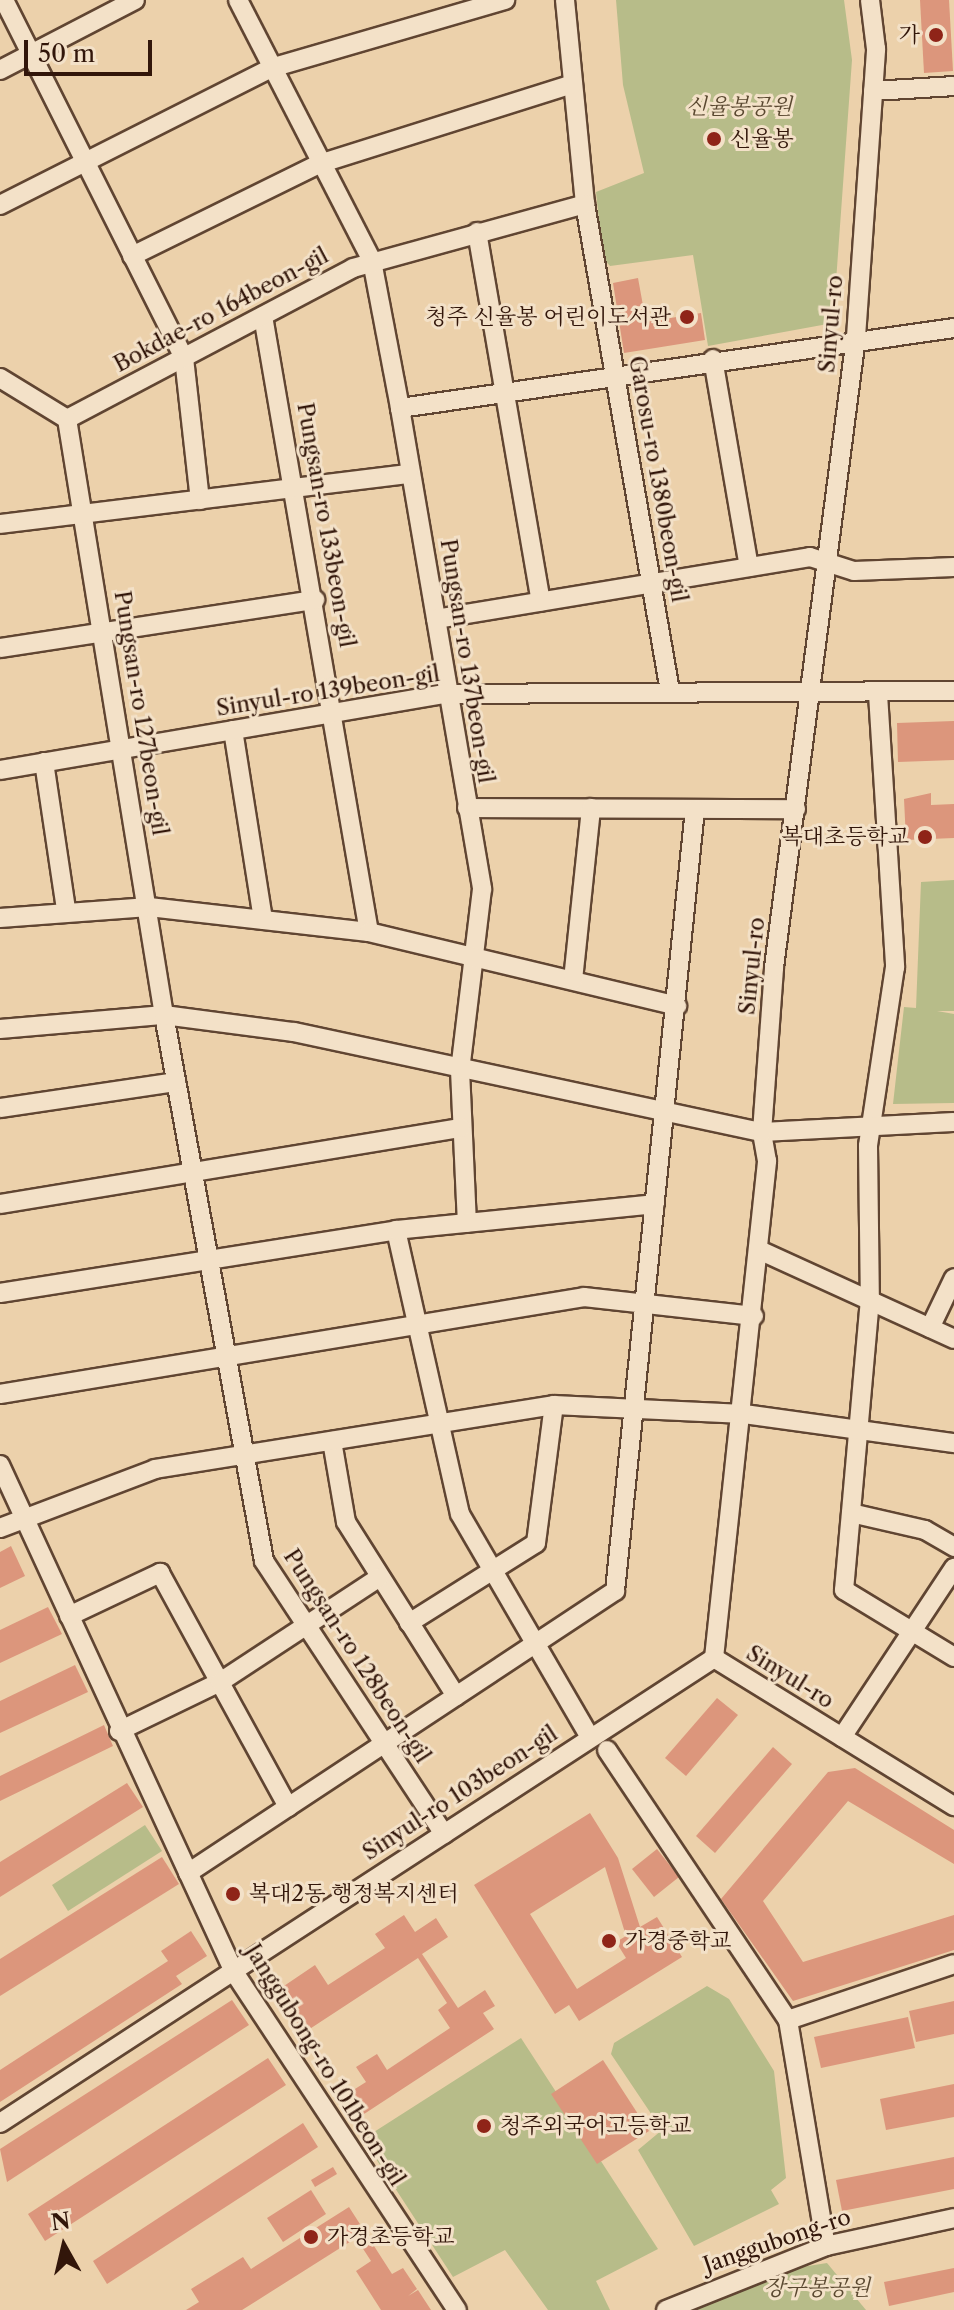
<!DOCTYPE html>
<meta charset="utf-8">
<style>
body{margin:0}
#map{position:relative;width:954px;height:2310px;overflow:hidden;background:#ecd1ab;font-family:"Libre Caslon Text","Noto Serif KR",serif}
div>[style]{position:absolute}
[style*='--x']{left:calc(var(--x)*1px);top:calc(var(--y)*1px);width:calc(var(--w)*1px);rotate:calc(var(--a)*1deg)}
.green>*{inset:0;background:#b7bc89}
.building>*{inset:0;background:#dc967c}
.roads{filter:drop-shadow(2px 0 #604532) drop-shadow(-2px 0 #604532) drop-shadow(0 2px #604532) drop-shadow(0 -2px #604532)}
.minor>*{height:18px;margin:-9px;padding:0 9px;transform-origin:9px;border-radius:9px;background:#f3e1c8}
.dots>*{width:22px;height:22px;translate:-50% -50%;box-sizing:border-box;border:4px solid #f3e1c8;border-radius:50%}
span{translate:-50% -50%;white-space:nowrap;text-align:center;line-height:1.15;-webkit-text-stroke:6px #f3e1c8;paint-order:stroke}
.poi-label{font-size:22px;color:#32160a}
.right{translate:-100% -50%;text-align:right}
.left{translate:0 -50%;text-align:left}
.park-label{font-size:22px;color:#5a4830;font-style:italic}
.street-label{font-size:22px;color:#32160a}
.north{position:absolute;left:24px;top:2206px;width:80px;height:80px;-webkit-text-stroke:6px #f3e1c8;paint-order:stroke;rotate:352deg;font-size:22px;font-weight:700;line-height:32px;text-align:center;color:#32160a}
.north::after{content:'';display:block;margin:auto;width:28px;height:36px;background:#32160a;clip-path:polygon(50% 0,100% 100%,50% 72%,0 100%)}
.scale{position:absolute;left:24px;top:40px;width:128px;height:36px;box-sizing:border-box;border:4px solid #32160a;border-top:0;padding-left:10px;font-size:24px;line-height:28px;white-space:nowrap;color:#32160a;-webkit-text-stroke:6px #f3e1c8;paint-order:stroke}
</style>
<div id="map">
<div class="green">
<div style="clip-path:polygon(616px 0,844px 0,852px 60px,833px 323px,708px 346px,693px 255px,610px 266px,603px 258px,596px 192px,644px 173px,623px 85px)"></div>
<div style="clip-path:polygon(954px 880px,954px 1011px,937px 1011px,954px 1014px,954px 1103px,893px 1104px,904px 1007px,916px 1008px,921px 882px)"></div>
<div style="clip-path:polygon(145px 1825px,162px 1851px,68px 1911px,52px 1885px)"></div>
<div style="clip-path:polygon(707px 1986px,729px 1999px,774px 2071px,786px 2178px,771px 2190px,779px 2204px,694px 2246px,638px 2150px,662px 2130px,611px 2054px,614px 2043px)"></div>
<div style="clip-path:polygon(521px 2038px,658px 2249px,596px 2281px,610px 2310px,548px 2310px,505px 2250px,453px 2277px,363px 2139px)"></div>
<div style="clip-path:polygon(827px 2263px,866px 2310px,688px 2310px,789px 2269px)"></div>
</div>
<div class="building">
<div style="clip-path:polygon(920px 0,949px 0,953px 71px,924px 73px)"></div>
<div style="clip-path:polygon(638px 278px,646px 322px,701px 313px,705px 340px,624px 353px,613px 283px)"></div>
<div style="clip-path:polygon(954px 721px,954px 760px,898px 762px,897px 723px)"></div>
<div style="clip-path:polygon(931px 793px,931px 805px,954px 804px,954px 838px,906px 840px,904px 799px)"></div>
<div style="clip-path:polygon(11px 1546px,25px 1576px,0 1588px,0 1552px)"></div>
<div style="clip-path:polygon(48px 1607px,62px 1634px,0 1663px,0 1630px)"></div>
<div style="clip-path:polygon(75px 1665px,88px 1692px,0 1733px,0 1701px)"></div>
<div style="clip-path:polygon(717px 1698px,738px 1715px,686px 1776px,665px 1758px)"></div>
<div style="clip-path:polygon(104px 1725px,113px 1746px,0 1801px,0 1810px,0 1776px)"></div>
<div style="clip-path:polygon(773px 1747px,792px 1764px,715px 1853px,696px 1836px)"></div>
<div style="clip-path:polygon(855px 1768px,954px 1830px,954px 1864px,848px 1801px,763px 1901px,803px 1962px,954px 1915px,954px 1950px,793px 2001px,721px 1899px,828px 1772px)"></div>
<div style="clip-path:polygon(127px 1783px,143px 1807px,0 1897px,0 1862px)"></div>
<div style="clip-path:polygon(evenodd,590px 1813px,618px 1858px,640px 1927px,657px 1917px,682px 1957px,579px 2021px,569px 2005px,555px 2014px,474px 1885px,590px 1813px,605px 1867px,626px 1936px,616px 1942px,626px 1958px,577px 1989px,530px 1914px,605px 1867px)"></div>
<div style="clip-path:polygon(657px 1849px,679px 1877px,654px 1897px,632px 1869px)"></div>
<div style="clip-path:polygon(162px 1857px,179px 1884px,0 1996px,0 1959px)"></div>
<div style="clip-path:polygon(404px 1915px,415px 1932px,436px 1918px,448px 1937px,422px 1954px,458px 2008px,485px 1990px,495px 2006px,483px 2013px,494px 2029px,361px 2116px,347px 2094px,366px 2082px,356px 2067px,377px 2054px,387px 2070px,450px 2028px,438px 2010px,447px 2003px,418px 1958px,302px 2034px,281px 1988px,315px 1965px,328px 1985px,385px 1948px,375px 1934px)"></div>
<div style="clip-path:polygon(191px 1931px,207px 1956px,176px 1976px,182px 1984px,0 2102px,0 2070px,168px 1961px,161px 1951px)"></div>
<div style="clip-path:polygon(232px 2000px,249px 2025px,7px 2182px,0 2149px)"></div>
<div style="clip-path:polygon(954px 2001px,954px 2034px,916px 2042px,909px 2011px)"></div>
<div style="clip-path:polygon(908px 2017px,915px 2048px,821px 2068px,814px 2037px)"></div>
<div style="clip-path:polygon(268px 2058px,286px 2085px,45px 2241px,28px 2214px)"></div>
<div style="clip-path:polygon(603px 2060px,649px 2131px,597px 2164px,551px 2094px)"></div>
<div style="clip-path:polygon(954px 2084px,954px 2117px,886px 2130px,880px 2099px)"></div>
<div style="clip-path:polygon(303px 2123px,318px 2147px,107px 2284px,93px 2261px)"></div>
<div style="clip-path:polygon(954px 2157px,954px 2189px,842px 2211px,836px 2180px)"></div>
<div style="clip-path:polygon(333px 2167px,337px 2174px,315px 2187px,311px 2180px)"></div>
<div style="clip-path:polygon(311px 2190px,326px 2214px,283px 2242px,267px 2218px)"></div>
<div style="clip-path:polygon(349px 2207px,392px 2274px,403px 2268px,417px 2289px,408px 2296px,418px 2290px,431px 2310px,381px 2310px,356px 2271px,371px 2261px,356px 2238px,242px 2310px,186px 2310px,199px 2302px,191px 2289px,243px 2257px,251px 2269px)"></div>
<div style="clip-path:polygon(954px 2268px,954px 2292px,889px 2306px,884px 2282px)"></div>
</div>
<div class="roads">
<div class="minor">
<div style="--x:4;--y:0;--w:401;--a:63.3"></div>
<div style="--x:184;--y:358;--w:143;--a:83.6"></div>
<div style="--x:238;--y:0;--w:293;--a:62.8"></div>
<div style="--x:372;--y:261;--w:150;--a:79.2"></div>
<div style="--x:400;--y:408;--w:488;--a:80.3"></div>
<div style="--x:482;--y:889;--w:182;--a:96.9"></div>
<div style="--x:460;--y:1070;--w:153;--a:87.4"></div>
<div style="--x:565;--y:0;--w:205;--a:84.4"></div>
<div style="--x:585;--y:204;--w:495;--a:80.1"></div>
<div style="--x:0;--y:70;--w:152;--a:-27.4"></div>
<div style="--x:873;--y:91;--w:81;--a:-3.5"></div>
<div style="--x:0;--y:205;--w:304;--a:-26.8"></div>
<div style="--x:271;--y:68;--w:244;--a:-16.2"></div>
<div style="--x:477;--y:232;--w:375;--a:80.2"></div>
<div style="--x:132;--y:256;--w:208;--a:-26.2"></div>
<div style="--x:319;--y:164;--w:266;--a:-17.5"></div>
<div style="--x:263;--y:316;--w:625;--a:80.24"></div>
<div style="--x:713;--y:359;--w:211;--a:80.2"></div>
<div style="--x:0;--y:378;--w:79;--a:31.5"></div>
<div style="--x:67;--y:419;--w:323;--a:-27.8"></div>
<div style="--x:353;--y:268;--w:241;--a:-15.4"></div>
<div style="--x:400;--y:408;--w:560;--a:-8.22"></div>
<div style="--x:67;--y:419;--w:604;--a:80.76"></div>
<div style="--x:164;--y:1015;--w:555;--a:79.62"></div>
<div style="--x:264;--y:1561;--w:327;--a:56.6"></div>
<div style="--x:0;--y:524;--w:412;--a:-7"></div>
<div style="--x:436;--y:619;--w:379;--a:-9.4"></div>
<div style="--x:810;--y:557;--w:46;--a:17.7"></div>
<div style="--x:854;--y:571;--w:100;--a:-2.3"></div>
<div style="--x:0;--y:648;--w:319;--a:-8.7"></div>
<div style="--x:878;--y:694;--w:274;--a:86.4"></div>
<div style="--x:895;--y:967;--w:181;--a:98.6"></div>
<div style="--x:868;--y:1146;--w:153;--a:89.3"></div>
<div style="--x:870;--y:1299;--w:292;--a:95.1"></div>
<div style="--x:844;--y:1590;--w:129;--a:31.3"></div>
<div style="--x:233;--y:730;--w:192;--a:81"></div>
<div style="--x:44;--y:762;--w:149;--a:81.5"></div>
<div style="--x:0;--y:770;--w:451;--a:-9.7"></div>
<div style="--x:445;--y:694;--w:509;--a:-0.34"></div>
<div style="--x:467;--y:808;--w:329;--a:0.2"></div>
<div style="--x:0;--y:918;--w:149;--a:-4.2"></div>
<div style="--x:149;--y:907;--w:221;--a:6.5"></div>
<div style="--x:369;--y:932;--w:317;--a:13.5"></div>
<div style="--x:573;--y:980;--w:173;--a:-84"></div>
<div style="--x:0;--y:1029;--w:165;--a:-4.9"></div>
<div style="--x:164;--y:1015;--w:131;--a:7.5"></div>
<div style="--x:294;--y:1032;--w:479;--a:12.1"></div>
<div style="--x:762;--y:1132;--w:192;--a:-3"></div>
<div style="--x:0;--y:1108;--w:178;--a:-8.4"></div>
<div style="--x:0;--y:1204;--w:467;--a:-9.4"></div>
<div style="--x:396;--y:1230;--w:291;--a:77.3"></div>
<div style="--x:460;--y:1514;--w:258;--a:59.8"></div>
<div style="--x:759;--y:1250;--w:214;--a:24.5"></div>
<div style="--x:0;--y:1293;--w:401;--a:-9"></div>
<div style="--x:396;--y:1230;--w:260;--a:-5.7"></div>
<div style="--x:930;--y:1328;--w:55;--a:-64.4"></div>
<div style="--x:0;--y:1394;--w:592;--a:-9.43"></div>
<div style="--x:584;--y:1297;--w:171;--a:6.4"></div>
<div style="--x:332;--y:1441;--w:82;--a:80.2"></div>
<div style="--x:346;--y:1522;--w:206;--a:57.7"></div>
<div style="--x:0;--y:1465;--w:558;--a:65.22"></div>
<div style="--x:234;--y:1972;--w:405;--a:56.6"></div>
<div style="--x:851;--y:1513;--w:76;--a:12.9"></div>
<div style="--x:925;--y:1530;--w:34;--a:30"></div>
<div style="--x:0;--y:1528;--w:166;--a:-20.8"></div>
<div style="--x:155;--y:1469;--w:404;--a:-9.1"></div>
<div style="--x:554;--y:1405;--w:190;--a:2.7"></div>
<div style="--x:744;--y:1414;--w:212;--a:7.9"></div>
<div style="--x:69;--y:1616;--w:101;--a:-25.3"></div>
<div style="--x:160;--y:1573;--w:267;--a:61.3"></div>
<div style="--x:409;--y:1623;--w:150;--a:-32.2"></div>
<div style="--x:536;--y:1543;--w:139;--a:-82.6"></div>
<div style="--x:714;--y:1658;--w:500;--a:-83.9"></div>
<div style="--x:767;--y:1161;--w:29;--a:-100"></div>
<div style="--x:762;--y:1132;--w:165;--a:-85.8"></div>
<div style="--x:774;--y:967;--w:635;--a:-82.58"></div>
<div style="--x:856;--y:337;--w:289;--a:-86"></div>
<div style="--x:876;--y:49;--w:49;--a:-97"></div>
<div style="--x:714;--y:1658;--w:282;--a:31.7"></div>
<div style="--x:119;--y:1731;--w:112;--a:-25.9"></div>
<div style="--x:220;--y:1682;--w:191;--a:-33.3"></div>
<div style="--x:842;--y:1737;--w:203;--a:-56.5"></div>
<div style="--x:607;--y:1750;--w:325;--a:56.2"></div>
<div style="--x:788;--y:2020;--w:229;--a:80.5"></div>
<div style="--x:188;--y:1873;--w:512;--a:-33.44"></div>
<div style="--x:615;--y:1591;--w:786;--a:-84.16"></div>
<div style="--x:788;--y:2020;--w:175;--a:-18.6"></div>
<div style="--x:0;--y:2123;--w:852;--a:-33.07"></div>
<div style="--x:666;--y:2310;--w:172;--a:-21.8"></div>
<div style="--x:826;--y:2246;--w:131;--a:-12.3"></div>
</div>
</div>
<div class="dots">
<div style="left:936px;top:35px;background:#8f2418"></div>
<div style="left:714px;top:139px;background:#8f2418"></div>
<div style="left:687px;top:317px;background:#8f2418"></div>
<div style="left:925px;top:837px;background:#8f2418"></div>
<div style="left:233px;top:1894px;background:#8f2418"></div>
<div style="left:609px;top:1941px;background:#8f2418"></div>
<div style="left:484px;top:2126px;background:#8f2418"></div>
<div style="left:311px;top:2237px;background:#8f2418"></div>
</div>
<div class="poi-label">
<span class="right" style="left:920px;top:35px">가</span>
<span class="left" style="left:730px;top:139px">신율봉</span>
<span class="right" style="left:671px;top:317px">청주 신율봉 어린이도서관</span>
<span class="right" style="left:909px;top:837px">복대초등학교</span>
<span class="left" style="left:249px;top:1894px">복대2동 행정복지센터</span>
<span class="left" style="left:625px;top:1941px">가경중학교</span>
<span class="left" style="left:500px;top:2126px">청주외국어고등학교</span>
<span class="left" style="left:327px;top:2237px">가경초등학교</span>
</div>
<div class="park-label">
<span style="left:739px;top:107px">신율봉공원</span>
<span style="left:817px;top:2288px">장구봉공원</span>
</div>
<div class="street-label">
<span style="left:221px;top:310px;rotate:-28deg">Bokdae-ro 164beon-gil</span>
<span style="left:831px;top:324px;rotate:-85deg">Sinyul-ro</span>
<span style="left:658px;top:479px;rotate:80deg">Garosu-ro 1380beon-gil</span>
<span style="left:326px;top:525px;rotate:80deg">Pungsan-ro 133beon-gil</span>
<span style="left:467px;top:661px;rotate:81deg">Pungsan-ro 137beon-gil</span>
<span style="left:328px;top:691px;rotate:-9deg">Sinyul-ro 139beon-gil</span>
<span style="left:141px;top:713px;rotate:81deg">Pungsan-ro 127beon-gil</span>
<span style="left:752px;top:966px;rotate:-84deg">Sinyul-ro</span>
<span style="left:357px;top:1656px;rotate:57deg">Pungsan-ro 128beon-gil</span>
<span style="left:790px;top:1677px;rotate:32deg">Sinyul-ro</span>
<span style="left:460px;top:1793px;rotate:-33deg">Sinyul-ro 103beon-gil</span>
<span style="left:325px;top:2065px;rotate:58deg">Janggubong-ro 101beon-gil</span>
<span style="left:777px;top:2241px;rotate:-19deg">Janggubong-ro</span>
</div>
<div class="north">N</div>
<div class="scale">50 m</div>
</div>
